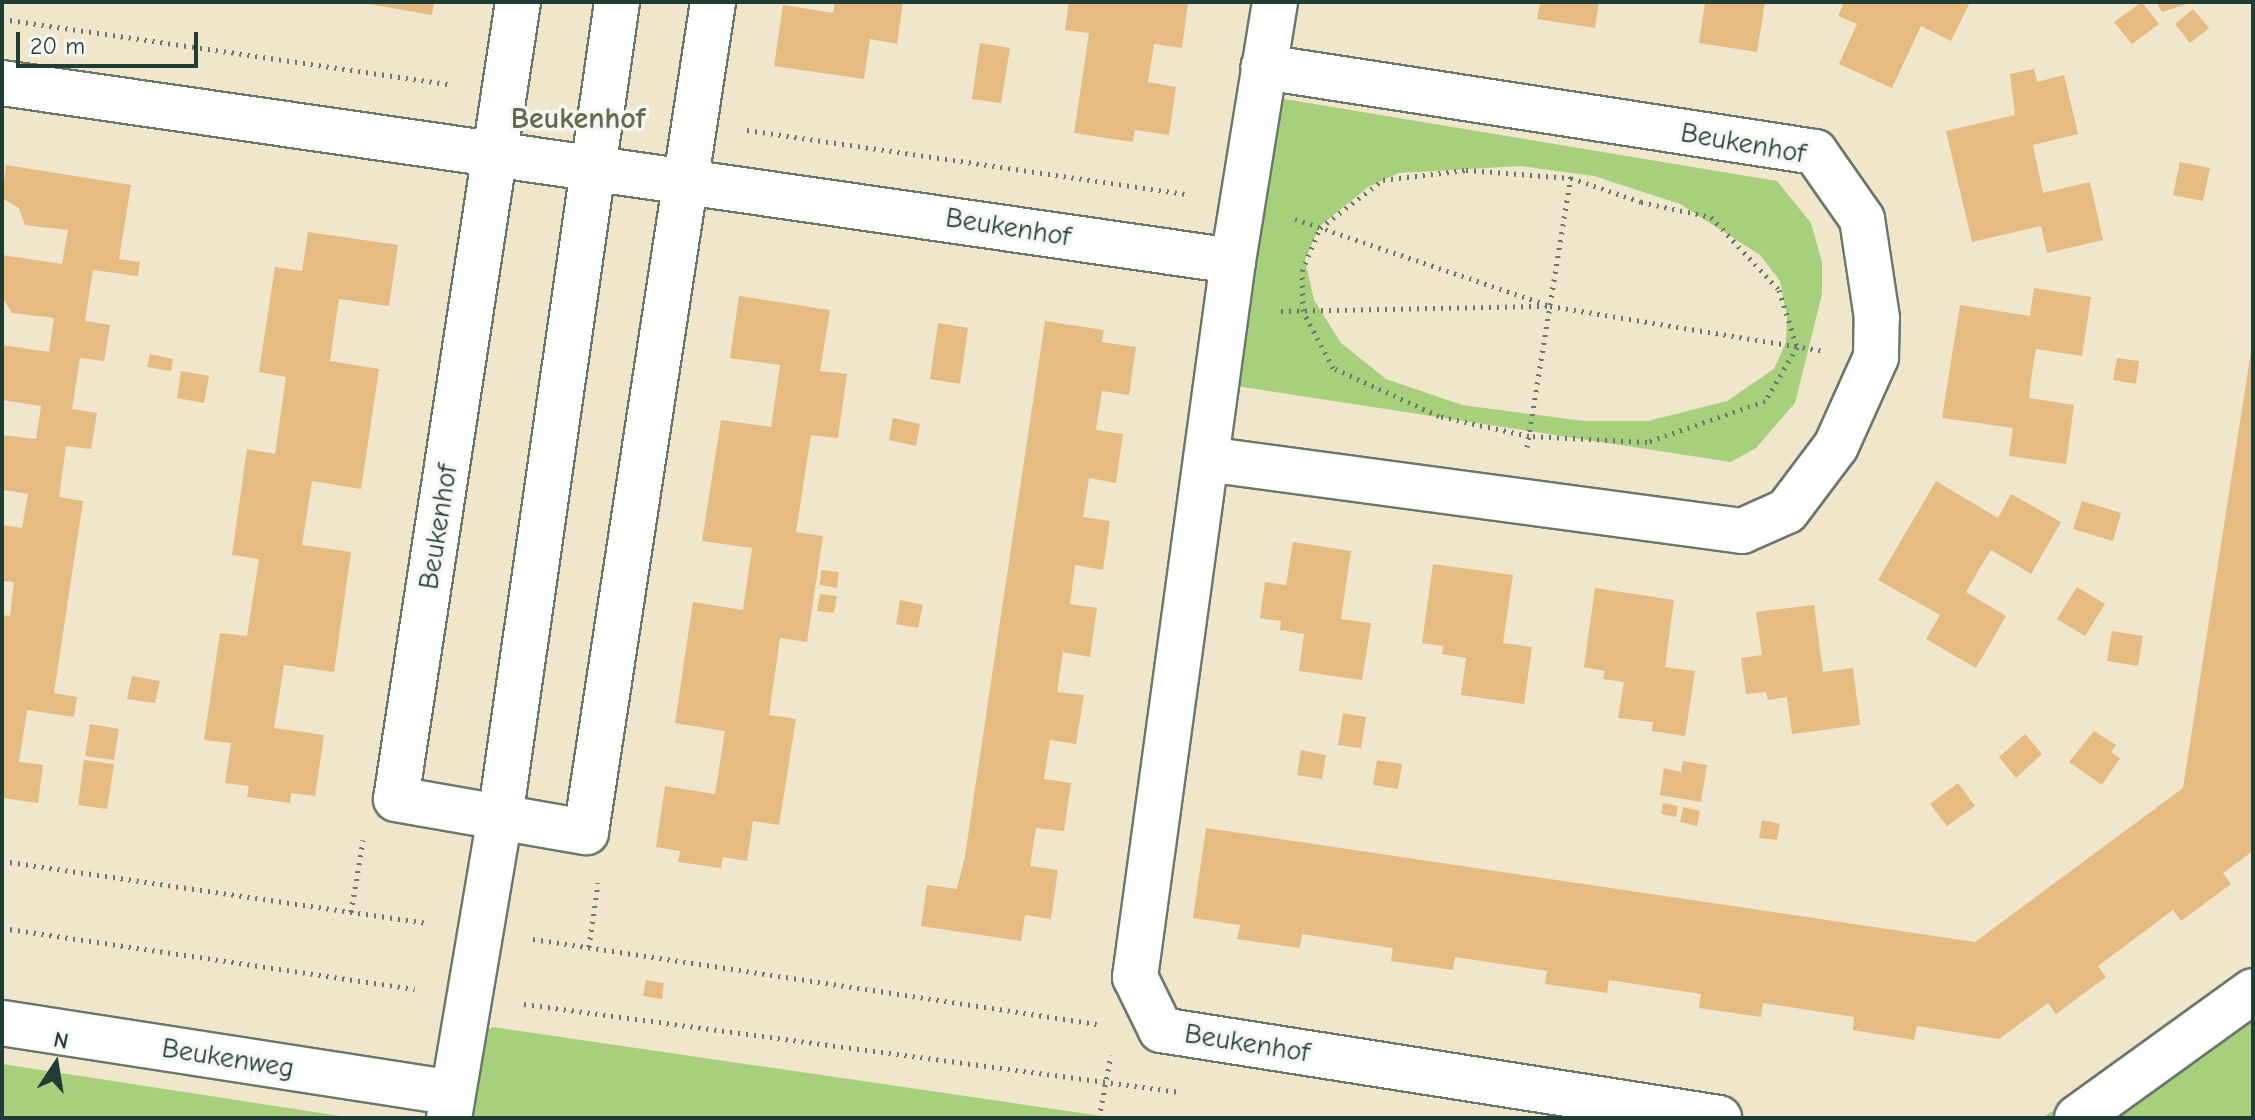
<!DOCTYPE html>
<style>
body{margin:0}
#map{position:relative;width:2255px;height:1120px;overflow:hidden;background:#efe6cc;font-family:"Comic Neue",sans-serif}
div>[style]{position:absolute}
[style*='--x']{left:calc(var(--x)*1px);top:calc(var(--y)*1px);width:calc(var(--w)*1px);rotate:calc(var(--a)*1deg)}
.green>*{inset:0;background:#a7d07c}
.building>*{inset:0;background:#e5bb82}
.path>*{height:5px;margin-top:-2.5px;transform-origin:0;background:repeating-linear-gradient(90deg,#687869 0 2px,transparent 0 8px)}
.roads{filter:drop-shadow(2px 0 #687869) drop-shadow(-2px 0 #687869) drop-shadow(0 2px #687869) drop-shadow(0 -2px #687869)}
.minor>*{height:44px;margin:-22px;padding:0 22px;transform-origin:22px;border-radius:22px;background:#fff}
span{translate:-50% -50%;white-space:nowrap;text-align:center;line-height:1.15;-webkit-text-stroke:7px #f6f6f2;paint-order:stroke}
.street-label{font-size:28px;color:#1f3d34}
.neighbourhood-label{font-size:30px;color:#64694f;font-weight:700}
.frame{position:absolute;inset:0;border:4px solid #1f3d34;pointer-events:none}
.north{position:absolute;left:16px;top:1024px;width:80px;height:80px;-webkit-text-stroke:6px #f6f6f2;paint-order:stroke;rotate:12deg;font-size:22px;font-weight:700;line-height:32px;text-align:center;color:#1f3d34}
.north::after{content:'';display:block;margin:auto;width:28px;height:36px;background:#1f3d34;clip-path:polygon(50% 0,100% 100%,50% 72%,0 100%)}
.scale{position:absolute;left:16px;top:32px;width:182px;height:36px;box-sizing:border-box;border:4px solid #1f3d34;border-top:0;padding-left:10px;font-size:24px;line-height:28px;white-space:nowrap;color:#1f3d34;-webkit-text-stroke:6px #f6f6f2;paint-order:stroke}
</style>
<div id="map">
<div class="green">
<div style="clip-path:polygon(evenodd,1272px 97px,1777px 181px,1811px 223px,1822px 262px,1822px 294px,1795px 403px,1756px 448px,1731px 462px,1230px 385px,1272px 97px,1521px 166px,1594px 176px,1680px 204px,1760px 255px,1780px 281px,1787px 317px,1786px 342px,1774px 369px,1727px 401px,1648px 421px,1584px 421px,1462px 405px,1386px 379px,1341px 343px,1314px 300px,1305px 260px,1319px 227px,1368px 187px,1399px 173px,1521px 166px)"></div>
<div style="clip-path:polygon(2253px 994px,2253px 1118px,2041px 1118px)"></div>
<div style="clip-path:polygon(493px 1027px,1115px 1118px,470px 1118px,482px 1032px)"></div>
<div style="clip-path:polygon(2px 1064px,353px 1118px,2px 1118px)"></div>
</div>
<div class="building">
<div style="clip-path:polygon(357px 2px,434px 2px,432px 15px)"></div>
<div style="clip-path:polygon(835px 2px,903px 2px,897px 44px,870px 39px,864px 79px,774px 66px,783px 5px,833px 13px)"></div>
<div style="clip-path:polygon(1069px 2px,1188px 2px,1182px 48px,1154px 44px,1148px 82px,1176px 87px,1169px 135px,1135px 130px,1133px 142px,1074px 133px,1089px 33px,1065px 30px)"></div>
<div style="clip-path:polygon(1540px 2px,1599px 2px,1595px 28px,1537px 19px)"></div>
<div style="clip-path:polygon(1705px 2px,1765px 2px,1757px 52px,1699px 43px)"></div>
<div style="clip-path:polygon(1844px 2px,1970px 2px,1951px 41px,1921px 26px,1892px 88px,1839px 64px,1857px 24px,1838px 16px)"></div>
<div style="clip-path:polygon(2142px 2px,2159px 24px,2132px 44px,2114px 22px)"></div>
<div style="clip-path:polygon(2156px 2px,2190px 2px,2190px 3px,2162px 12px)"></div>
<div style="clip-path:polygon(2193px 9px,2209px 28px,2190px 43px,2175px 24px)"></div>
<div style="clip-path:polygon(980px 43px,1010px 48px,1001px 103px,972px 99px)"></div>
<div style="clip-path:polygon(2034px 69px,2037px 82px,2064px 75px,2078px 134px,2033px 145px,2043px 193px,2090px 182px,2103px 240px,2047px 253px,2041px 226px,1972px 242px,1946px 131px,2015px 115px,2010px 74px)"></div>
<div style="clip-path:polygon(2180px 162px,2210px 168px,2203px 201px,2173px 195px)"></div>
<div style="clip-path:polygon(6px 165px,131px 185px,119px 259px,140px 262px,138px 276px,93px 270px,85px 321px,110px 325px,104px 361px,80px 358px,72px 409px,97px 413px,91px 449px,66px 446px,59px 497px,83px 501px,54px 693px,77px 697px,74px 717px,27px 710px,19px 762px,43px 765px,38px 803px,2px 798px,2px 615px,10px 616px,14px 582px,2px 581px,2px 525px,22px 528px,28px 494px,2px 490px,2px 435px,36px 439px,41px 406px,2px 400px,2px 345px,49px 352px,54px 318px,12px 313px,2px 297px,2px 255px,62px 264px,68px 230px,25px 225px,19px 208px,2px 198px)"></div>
<div style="clip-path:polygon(308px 232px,398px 245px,389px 306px,339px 299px,330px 361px,379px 369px,361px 489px,312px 481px,302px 545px,351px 552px,334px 672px,284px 665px,274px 728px,324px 735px,315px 796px,291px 793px,290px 803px,247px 797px,249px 786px,225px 783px,231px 743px,204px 740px,220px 633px,247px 636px,259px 559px,232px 555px,247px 449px,275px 454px,286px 377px,259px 372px,275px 267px,302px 271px)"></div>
<div style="clip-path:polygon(2034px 288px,2091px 297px,2082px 356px,2036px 349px,2032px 373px,2029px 398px,2074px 405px,2066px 464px,2009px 456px,2013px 428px,1942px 418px,1960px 305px,2030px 316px)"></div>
<div style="clip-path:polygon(739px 296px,830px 310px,820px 371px,847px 374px,838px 438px,811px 435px,796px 532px,823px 536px,807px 642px,780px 638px,769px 715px,796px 719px,779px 825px,753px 821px,747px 861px,723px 857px,721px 868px,678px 862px,680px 851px,656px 847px,665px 786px,715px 794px,725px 731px,675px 723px,693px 602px,743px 610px,752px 548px,702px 541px,721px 420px,771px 427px,780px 365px,730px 358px)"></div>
<div style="clip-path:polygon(1045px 321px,1104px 330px,1102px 342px,1136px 347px,1129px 395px,1102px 391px,1096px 430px,1123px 434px,1116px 483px,1089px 478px,1083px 517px,1110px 521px,1103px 570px,1075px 565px,1070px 604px,1097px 608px,1090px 657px,1063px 652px,1057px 692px,1084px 695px,1076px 744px,1050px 740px,1044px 779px,1071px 783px,1064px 831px,1036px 828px,1030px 866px,1058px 870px,1051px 919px,1025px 915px,1021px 941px,921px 926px,927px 885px,957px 889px,965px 856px)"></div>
<div style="clip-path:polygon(938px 323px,968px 328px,960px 384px,930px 379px)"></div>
<div style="clip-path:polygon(2253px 339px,2253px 851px,2223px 873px,2231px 884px,2181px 921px,2173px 910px,2098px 966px,2106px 977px,2056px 1014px,2048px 1003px,1999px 1039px,1917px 1026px,1914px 1040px,1853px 1030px,1854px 1017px,1763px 1003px,1761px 1017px,1699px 1008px,1701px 994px,1609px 980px,1607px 993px,1545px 984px,1547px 971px,1455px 957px,1453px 970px,1391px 961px,1393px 948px,1302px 934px,1300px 948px,1237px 939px,1240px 925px,1193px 918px,1206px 828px,1975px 942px,2183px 788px)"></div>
<div style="clip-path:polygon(150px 354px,173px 359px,171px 371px,147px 367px)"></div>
<div style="clip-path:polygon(2117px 358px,2139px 361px,2136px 384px,2113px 380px)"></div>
<div style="clip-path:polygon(181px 371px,209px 376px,204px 403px,177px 398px)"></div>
<div style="clip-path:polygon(893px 418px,920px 424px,916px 446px,889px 440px)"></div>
<div style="clip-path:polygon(1936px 481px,1998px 518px,2011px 494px,2061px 522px,2031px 574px,1991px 550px,1978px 571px,1966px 592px,2006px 616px,1976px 668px,1926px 639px,1940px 615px,1878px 580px)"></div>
<div style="clip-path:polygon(2082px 501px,2121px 513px,2113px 541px,2073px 529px)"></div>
<div style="clip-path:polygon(1293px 542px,1351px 551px,1341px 619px,1371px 623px,1362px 680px,1299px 671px,1304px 634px,1280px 630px,1281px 621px,1260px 618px,1265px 582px,1286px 585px)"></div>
<div style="clip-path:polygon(1433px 564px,1513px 575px,1503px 643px,1532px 647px,1524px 704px,1461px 695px,1466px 658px,1442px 654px,1443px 646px,1422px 643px)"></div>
<div style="clip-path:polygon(821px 570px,839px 572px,837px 588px,820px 585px)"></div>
<div style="clip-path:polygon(2077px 587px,2105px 604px,2085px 636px,2057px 619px)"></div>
<div style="clip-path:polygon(1595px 588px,1674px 600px,1665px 667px,1695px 671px,1685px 736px,1652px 731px,1653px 722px,1618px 718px,1624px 682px,1603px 679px,1605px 671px,1584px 667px)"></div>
<div style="clip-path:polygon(820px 594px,837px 596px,834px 613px,817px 611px)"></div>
<div style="clip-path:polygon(900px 600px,923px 605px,918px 628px,896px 624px)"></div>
<div style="clip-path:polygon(1814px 605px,1823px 672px,1853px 668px,1860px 725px,1792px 734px,1787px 697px,1768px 700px,1766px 692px,1746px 694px,1741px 658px,1762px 655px,1756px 612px)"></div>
<div style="clip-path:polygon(2112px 631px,2143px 636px,2138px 666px,2107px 661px)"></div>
<div style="clip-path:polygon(132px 676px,160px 681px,155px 703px,127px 699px)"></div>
<div style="clip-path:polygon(1343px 713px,1366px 717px,1361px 748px,1338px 745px)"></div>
<div style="clip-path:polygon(90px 724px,119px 729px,114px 760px,85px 756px)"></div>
<div style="clip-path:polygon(2094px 731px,2116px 745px,2111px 752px,2120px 758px,2102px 785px,2069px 762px)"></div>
<div style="clip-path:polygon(2025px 734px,2042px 754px,2016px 778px,1999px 757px)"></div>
<div style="clip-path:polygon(1301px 750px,1326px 755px,1322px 779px,1297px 775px)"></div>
<div style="clip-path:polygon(84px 760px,114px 764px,107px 809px,78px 805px)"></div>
<div style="clip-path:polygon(1377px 760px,1402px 764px,1398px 789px,1373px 785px)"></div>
<div style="clip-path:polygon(1683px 761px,1707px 765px,1701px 802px,1660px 795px,1664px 768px,1681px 772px)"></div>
<div style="clip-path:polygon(1958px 783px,1975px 806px,1947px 826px,1930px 804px)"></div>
<div style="clip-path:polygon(1663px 803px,1678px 806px,1676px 817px,1661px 814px)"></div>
<div style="clip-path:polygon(1683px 807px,1700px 811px,1697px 826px,1680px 822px)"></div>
<div style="clip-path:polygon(1762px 820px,1780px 824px,1777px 840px,1759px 838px)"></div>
<div style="clip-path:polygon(646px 980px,664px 983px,662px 999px,643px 996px)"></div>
</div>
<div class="path">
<div style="--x:2;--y:19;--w:455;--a:8.3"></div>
<div style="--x:747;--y:130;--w:446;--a:8.3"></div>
<div style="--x:1466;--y:170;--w:105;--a:4.4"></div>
<div style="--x:1571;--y:178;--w:74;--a:18.9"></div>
<div style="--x:1641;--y:202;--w:72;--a:12.1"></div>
<div style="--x:1711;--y:217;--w:100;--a:47"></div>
<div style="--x:1779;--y:290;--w:60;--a:72.5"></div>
<div style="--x:1797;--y:347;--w:63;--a:120.7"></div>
<div style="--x:1765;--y:401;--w:125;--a:160.8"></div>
<div style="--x:1647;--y:442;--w:118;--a:-177.1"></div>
<div style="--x:1529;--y:436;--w:92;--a:-167.5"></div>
<div style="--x:1439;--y:416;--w:116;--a:-155.6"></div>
<div style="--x:1333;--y:368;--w:64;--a:-117.8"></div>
<div style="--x:1303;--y:311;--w:40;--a:-91.4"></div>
<div style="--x:1302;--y:271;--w:47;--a:-67.3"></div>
<div style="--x:1320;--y:228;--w:79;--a:-37.3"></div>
<div style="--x:1383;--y:180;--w:84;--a:-6.9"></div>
<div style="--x:1295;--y:219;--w:266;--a:18.8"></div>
<div style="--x:1281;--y:311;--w:269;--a:-1.1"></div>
<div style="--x:1550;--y:306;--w:274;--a:9.3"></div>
<div style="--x:1527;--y:447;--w:275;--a:-80.8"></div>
<div style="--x:2;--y:861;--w:430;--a:8.3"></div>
<div style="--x:351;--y:912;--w:73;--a:-80.5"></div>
<div style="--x:2;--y:928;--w:417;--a:8.4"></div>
<div style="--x:533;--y:939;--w:570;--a:8.57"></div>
<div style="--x:589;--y:947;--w:65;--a:-82"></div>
<div style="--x:524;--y:1004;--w:662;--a:7.64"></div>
<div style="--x:1099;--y:1118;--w:64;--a:-79.2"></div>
</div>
<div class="roads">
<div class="minor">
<div style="--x:518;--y:2;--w:806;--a:98.7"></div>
<div style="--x:396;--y:799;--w:193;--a:9.9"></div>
<div style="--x:586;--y:832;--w:840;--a:-81.3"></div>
<div style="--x:1275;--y:2;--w:262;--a:99.2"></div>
<div style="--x:1233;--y:261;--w:723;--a:97.79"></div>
<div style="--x:1135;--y:977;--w:59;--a:63.9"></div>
<div style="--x:1161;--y:1030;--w:565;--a:8.96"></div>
<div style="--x:2;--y:83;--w:1244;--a:8.23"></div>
<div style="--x:1206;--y:459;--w:541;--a:7.65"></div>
<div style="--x:1742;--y:531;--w:49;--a:-24"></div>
<div style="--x:1787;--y:511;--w:81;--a:-53"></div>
<div style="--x:1836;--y:446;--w:98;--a:-65.8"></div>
<div style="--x:1876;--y:357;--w:39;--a:-89"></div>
<div style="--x:1877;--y:318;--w:100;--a:-98.6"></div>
<div style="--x:1862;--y:219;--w:82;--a:-125"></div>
<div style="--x:1815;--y:152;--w:558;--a:-171.23"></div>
<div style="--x:2;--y:1023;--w:456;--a:8.8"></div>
<div style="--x:449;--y:1118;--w:304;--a:-80.4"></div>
<div style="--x:500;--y:818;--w:824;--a:-81.84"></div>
<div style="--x:2077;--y:1118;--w:217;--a:-35.8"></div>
</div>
</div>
<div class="street-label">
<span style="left:1743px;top:143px;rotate:10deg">Beukenhof</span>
<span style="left:1008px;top:227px;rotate:9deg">Beukenhof</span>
<span style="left:438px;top:527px;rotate:-81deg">Beukenhof</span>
<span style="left:1247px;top:1043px;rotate:9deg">Beukenhof</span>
<span style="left:228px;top:1058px;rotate:9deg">Beukenweg</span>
</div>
<div class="neighbourhood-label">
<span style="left:578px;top:119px">Beukenhof</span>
</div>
<div class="frame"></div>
<div class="north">N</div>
<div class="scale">20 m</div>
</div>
